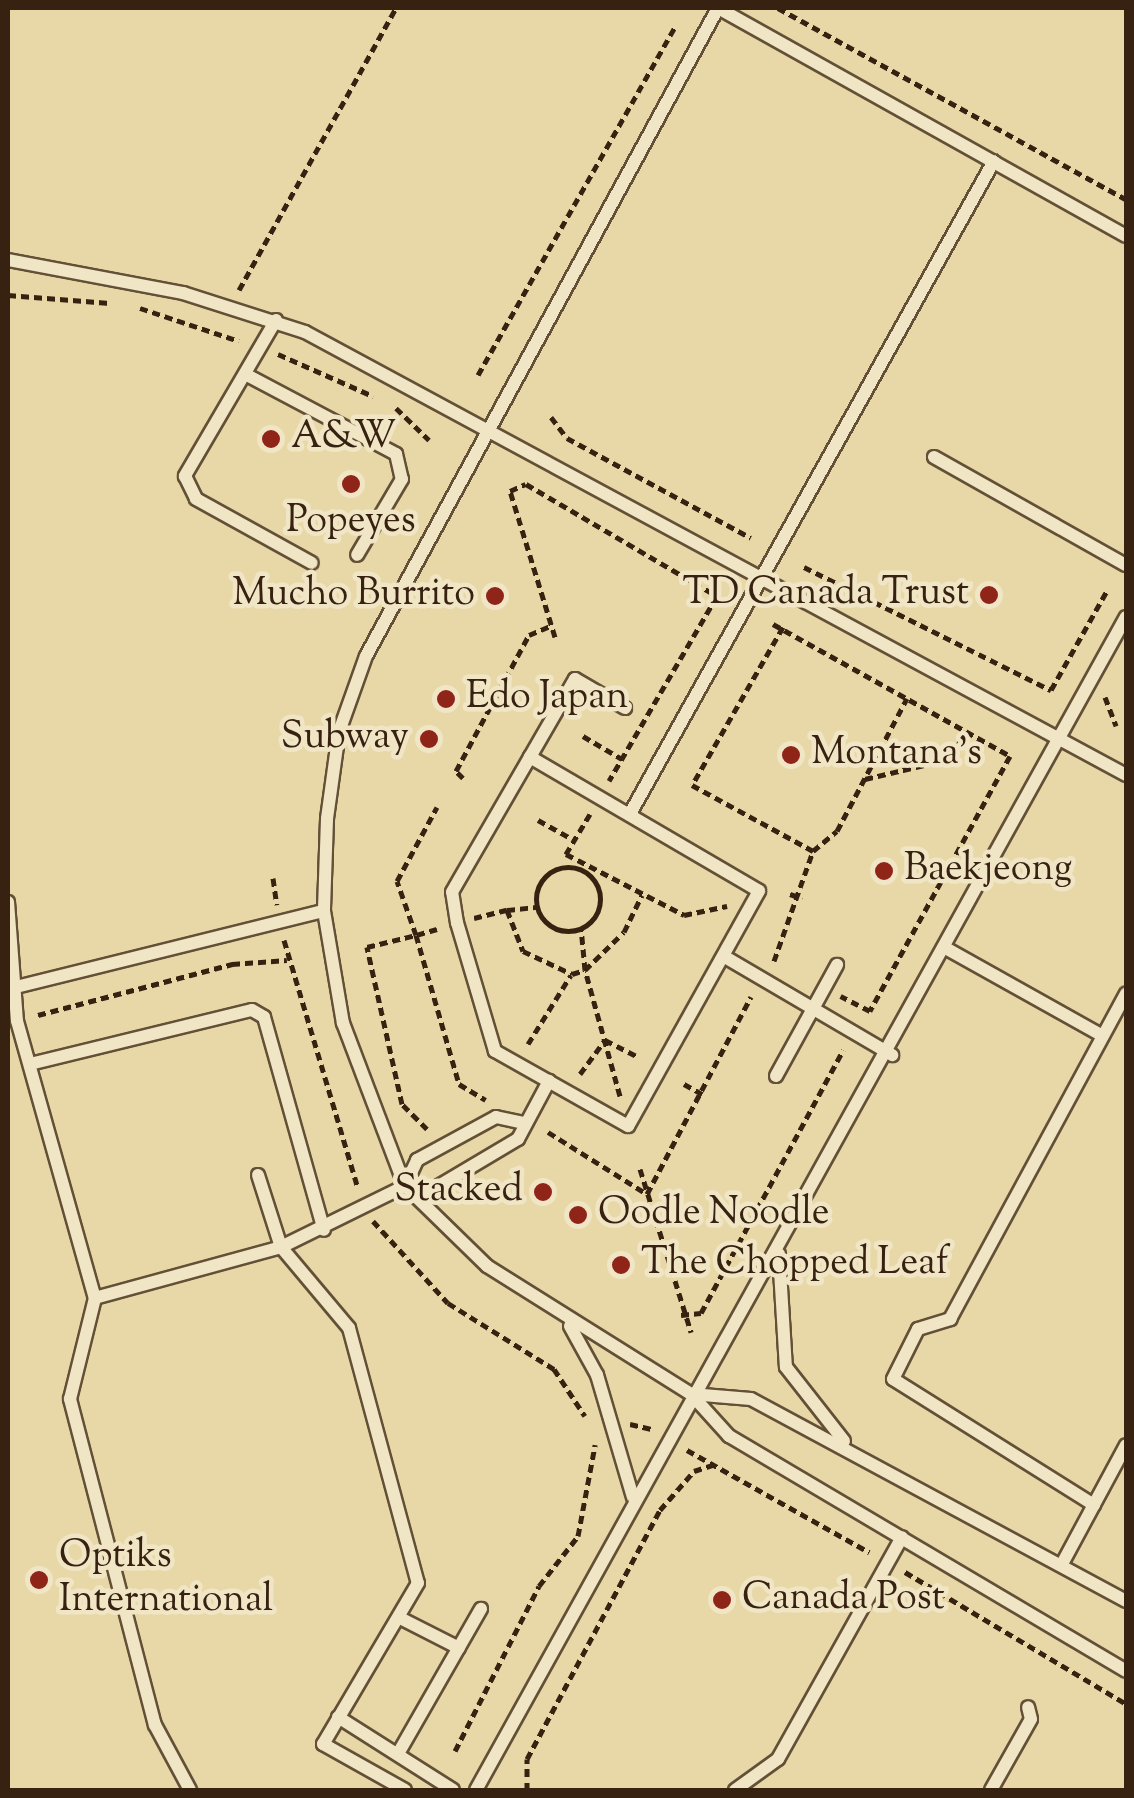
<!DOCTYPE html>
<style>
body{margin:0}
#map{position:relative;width:1134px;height:1798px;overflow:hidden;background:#e8d8a7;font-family:"Sorts Mill Goudy",serif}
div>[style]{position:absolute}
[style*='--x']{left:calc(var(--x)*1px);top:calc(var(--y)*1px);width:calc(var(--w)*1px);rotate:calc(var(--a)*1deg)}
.path>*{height:5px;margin-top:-2.5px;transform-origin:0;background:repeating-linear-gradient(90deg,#372211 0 8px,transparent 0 13px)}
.path>.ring{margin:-2.5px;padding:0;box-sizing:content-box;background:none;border:5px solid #372211;border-radius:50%}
.roads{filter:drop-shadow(2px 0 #635036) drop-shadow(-2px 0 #635036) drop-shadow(0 2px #635036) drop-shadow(0 -2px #635036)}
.lane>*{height:12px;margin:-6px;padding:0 6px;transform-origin:6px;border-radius:6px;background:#f0e6c6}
.dots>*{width:28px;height:28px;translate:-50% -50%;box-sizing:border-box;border:5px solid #f0e6c6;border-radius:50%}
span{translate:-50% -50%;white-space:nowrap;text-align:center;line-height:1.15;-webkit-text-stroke:9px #f0e6c6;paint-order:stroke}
.poi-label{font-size:38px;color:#372211}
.left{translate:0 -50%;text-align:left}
.right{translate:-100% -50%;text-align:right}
.frame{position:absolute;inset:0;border:10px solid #372211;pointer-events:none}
</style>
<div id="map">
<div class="path">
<div style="--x:778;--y:8;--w:397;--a:28.8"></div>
<div style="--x:239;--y:290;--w:323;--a:-60.9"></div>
<div style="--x:8;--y:295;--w:102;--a:4.5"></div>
<div style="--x:140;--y:308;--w:104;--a:18.4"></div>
<div style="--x:278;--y:354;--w:104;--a:23.9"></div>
<div style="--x:478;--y:375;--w:400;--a:-60.5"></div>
<div style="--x:396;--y:408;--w:46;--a:44.1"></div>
<div style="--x:551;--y:417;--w:26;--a:53"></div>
<div style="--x:567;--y:438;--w:209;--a:28.5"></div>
<div style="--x:804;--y:567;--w:276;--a:26.5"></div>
<div style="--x:1051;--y:690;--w:116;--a:-60.6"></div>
<div style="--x:773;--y:624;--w:271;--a:29.1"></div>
<div style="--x:1010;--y:756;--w:291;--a:118.8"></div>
<div style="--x:870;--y:1011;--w:33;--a:-153"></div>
<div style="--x:783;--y:627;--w:182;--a:119.9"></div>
<div style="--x:692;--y:785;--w:138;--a:28.6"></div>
<div style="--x:555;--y:637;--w:153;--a:-107.1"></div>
<div style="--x:510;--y:491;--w:17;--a:-24"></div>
<div style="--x:526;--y:484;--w:221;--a:30.4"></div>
<div style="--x:717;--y:596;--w:214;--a:120.3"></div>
<div style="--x:1105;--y:697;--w:31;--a:69"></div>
<div style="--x:583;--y:736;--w:45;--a:30.5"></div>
<div style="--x:463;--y:778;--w:10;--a:-135"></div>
<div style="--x:456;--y:771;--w:154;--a:-61.8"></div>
<div style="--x:529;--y:635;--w:25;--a:-23"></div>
<div style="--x:865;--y:779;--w:87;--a:-13.2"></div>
<div style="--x:950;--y:759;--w:32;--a:-60"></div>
<div style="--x:590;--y:814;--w:47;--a:121"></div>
<div style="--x:566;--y:854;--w:133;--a:27.3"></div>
<div style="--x:684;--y:915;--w:44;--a:-11.8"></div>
<div style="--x:538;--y:820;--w:41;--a:29.1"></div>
<div class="ring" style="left:536px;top:867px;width:59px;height:59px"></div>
<div style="--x:273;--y:878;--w:27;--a:82"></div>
<div style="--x:790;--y:894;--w:13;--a:18"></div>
<div style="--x:507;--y:910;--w:30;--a:-6"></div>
<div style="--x:474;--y:918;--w:34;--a:-14"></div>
<div style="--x:507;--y:910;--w:44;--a:68.7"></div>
<div style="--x:523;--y:951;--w:54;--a:25.1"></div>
<div style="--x:572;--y:974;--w:14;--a:-17"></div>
<div style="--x:585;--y:970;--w:43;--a:-95.3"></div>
<div style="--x:437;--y:929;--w:22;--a:164"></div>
<div style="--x:416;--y:935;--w:155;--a:73.9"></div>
<div style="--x:459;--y:1084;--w:31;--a:31"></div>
<div style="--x:284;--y:940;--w:259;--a:73.4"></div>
<div style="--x:774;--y:961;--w:117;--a:-70.5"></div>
<div style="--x:813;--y:851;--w:31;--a:-40"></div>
<div style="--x:837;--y:831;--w:150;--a:-62.2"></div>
<div style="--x:38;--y:1015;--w:201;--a:-14.7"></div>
<div style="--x:232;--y:964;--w:55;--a:-4.2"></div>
<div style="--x:528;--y:1044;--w:81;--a:-58.1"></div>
<div style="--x:580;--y:1074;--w:42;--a:-53.7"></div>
<div style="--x:605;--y:1040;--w:38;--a:27"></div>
<div style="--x:684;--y:1084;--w:21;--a:29"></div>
<div style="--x:620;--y:1096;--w:131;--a:-105.5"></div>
<div style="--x:585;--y:970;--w:54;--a:-44.3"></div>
<div style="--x:624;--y:932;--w:41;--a:-64.1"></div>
<div style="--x:427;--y:1129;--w:35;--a:-135"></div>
<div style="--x:402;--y:1104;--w:161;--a:-102.6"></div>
<div style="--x:367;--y:947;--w:50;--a:-13.8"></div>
<div style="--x:416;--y:935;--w:57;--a:-109.4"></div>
<div style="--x:397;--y:881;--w:84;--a:-61.6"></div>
<div style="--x:548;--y:1132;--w:117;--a:32.1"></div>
<div style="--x:647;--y:1194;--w:223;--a:-62.2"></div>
<div style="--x:640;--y:1169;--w:171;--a:72.6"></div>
<div style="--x:373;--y:1221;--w:111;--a:47.6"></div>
<div style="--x:448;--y:1303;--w:125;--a:31.9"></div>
<div style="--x:554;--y:1369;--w:56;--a:56.6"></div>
<div style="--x:681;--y:1315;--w:20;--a:-6"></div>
<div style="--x:701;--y:1313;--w:299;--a:-61.6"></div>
<div style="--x:630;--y:1424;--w:22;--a:13"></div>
<div style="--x:687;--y:1450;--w:209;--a:29.3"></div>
<div style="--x:905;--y:1572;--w:257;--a:30.8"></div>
<div style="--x:455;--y:1751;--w:185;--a:-63"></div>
<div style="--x:539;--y:1586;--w:63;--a:-52"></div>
<div style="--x:578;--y:1536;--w:93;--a:-79.4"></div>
<div style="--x:527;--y:1790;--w:31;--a:-90"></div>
<div style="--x:527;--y:1759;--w:282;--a:-61.9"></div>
<div style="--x:660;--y:1510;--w:52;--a:-48.9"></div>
<div style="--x:694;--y:1471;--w:20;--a:-18"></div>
</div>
<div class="roads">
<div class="lane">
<div style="--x:718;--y:8;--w:737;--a:118.51"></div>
<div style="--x:366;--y:656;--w:81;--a:109.6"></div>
<div style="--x:339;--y:732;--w:88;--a:97.9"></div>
<div style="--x:327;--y:819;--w:92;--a:91.9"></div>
<div style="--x:324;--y:911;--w:114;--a:80.4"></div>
<div style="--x:343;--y:1023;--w:174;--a:69.2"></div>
<div style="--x:405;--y:1186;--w:115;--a:44.3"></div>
<div style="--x:487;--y:1266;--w:241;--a:32.1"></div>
<div style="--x:691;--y:1394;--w:57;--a:47.9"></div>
<div style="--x:729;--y:1436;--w:461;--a:30.6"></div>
<div style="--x:718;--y:8;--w:467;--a:29.2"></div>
<div style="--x:8;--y:260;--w:178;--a:10.7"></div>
<div style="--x:183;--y:293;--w:128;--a:17.7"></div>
<div style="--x:305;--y:332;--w:933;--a:28.35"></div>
<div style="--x:276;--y:320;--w:181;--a:120.3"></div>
<div style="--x:185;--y:476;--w:25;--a:64"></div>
<div style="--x:196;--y:499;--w:132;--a:28.9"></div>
<div style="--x:245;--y:374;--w:171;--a:27.9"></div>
<div style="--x:396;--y:454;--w:26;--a:77"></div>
<div style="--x:402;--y:479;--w:88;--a:120.6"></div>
<div style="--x:934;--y:457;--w:220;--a:29.4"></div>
<div style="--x:530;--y:757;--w:265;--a:30.3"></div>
<div style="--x:759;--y:891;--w:269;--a:119.1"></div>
<div style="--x:628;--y:1126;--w:153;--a:-150.6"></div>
<div style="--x:495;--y:1051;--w:134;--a:-106.5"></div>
<div style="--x:457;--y:923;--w:31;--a:-99"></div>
<div style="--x:452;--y:892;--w:156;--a:-60"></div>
<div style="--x:530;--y:757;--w:90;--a:-60"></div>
<div style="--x:575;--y:679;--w:58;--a:30.1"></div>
<div style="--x:631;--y:812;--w:745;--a:-60.86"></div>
<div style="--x:8;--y:902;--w:119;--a:85.7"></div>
<div style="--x:17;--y:1021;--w:288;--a:74.3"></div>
<div style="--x:95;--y:1298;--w:104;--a:103.9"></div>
<div style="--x:70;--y:1399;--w:337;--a:75.4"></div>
<div style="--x:155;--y:1725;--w:74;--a:61.7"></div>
<div style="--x:949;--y:950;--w:176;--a:29.2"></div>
<div style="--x:725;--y:957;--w:194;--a:30.4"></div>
<div style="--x:8;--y:989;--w:325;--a:-13.9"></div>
<div style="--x:30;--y:1064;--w:228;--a:-13.7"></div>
<div style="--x:252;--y:1010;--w:14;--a:30"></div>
<div style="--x:264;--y:1017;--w:221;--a:74.3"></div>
<div style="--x:776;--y:1076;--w:127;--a:-61.2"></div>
<div style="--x:258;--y:1175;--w:76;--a:72.3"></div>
<div style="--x:281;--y:1247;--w:106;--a:50"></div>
<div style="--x:349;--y:1328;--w:264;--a:74.9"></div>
<div style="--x:418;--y:1583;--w:187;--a:120.5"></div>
<div style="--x:323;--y:1744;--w:94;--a:29.3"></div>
<div style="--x:405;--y:1186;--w:29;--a:-65"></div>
<div style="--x:417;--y:1160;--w:90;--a:-28.6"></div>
<div style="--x:496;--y:1117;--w:29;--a:12"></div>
<div style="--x:779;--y:1254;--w:113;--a:86.5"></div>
<div style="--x:786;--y:1367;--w:94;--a:51.9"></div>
<div style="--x:95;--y:1298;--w:193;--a:-15.3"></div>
<div style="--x:281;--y:1247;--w:138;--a:-26.2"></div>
<div style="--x:405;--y:1186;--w:27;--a:8"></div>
<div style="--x:432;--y:1190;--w:100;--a:-30.7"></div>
<div style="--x:518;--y:1139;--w:66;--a:-61.9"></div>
<div style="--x:570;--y:1326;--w:56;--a:61.1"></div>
<div style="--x:597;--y:1375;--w:127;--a:73.6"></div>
<div style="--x:691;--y:1394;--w:60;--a:4.8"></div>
<div style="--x:751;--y:1399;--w:426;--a:28.3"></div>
<div style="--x:1094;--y:1505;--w:237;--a:-147.9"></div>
<div style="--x:893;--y:1379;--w:56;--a:-63.4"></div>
<div style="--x:918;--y:1329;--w:34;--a:-17"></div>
<div style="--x:950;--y:1319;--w:370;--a:-61.6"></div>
<div style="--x:1062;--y:1564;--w:135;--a:-61.7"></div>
<div style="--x:400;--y:1618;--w:66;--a:27"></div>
<div style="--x:338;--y:1717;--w:136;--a:32.4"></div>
<div style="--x:399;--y:1752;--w:165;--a:-60.2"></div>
<div style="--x:476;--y:1790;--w:1341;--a:-61.01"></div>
<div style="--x:735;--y:1790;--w:53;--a:-35.8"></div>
<div style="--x:778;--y:1759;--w:254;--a:-60.8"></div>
<div style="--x:991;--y:1790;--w:81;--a:-60.6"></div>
<div style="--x:1031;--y:1719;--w:12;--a:-104"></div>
</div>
</div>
<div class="dots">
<div style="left:271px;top:439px;background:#8f2418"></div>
<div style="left:351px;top:484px;background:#8f2418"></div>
<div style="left:989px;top:595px;background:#8f2418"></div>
<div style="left:495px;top:596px;background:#8f2418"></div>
<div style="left:446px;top:699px;background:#8f2418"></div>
<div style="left:429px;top:739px;background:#8f2418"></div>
<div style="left:791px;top:755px;background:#8f2418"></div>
<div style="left:884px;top:871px;background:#8f2418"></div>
<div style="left:543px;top:1192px;background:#8f2418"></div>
<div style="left:578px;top:1215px;background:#8f2418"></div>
<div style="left:621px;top:1265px;background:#8f2418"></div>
<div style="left:39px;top:1580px;background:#8f2418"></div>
<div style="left:722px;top:1600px;background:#8f2418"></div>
</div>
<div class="poi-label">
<span class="left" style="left:291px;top:439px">A&amp;W</span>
<span style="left:351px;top:523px">Popeyes</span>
<span class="right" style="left:969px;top:595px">TD Canada Trust</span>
<span class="right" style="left:475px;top:596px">Mucho Burrito</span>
<span class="left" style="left:466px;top:699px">Edo Japan</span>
<span class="right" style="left:409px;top:739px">Subway</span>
<span class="left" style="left:811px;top:755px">Montana's</span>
<span class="left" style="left:904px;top:871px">Baekjeong</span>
<span class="right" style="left:523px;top:1192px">Stacked</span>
<span class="left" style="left:598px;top:1215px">Oodle Noodle</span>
<span class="left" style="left:641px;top:1265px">The Chopped Leaf</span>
<span class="left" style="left:59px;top:1580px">Optiks<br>International</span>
<span class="left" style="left:742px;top:1600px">Canada Post</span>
</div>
<div class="frame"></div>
</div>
